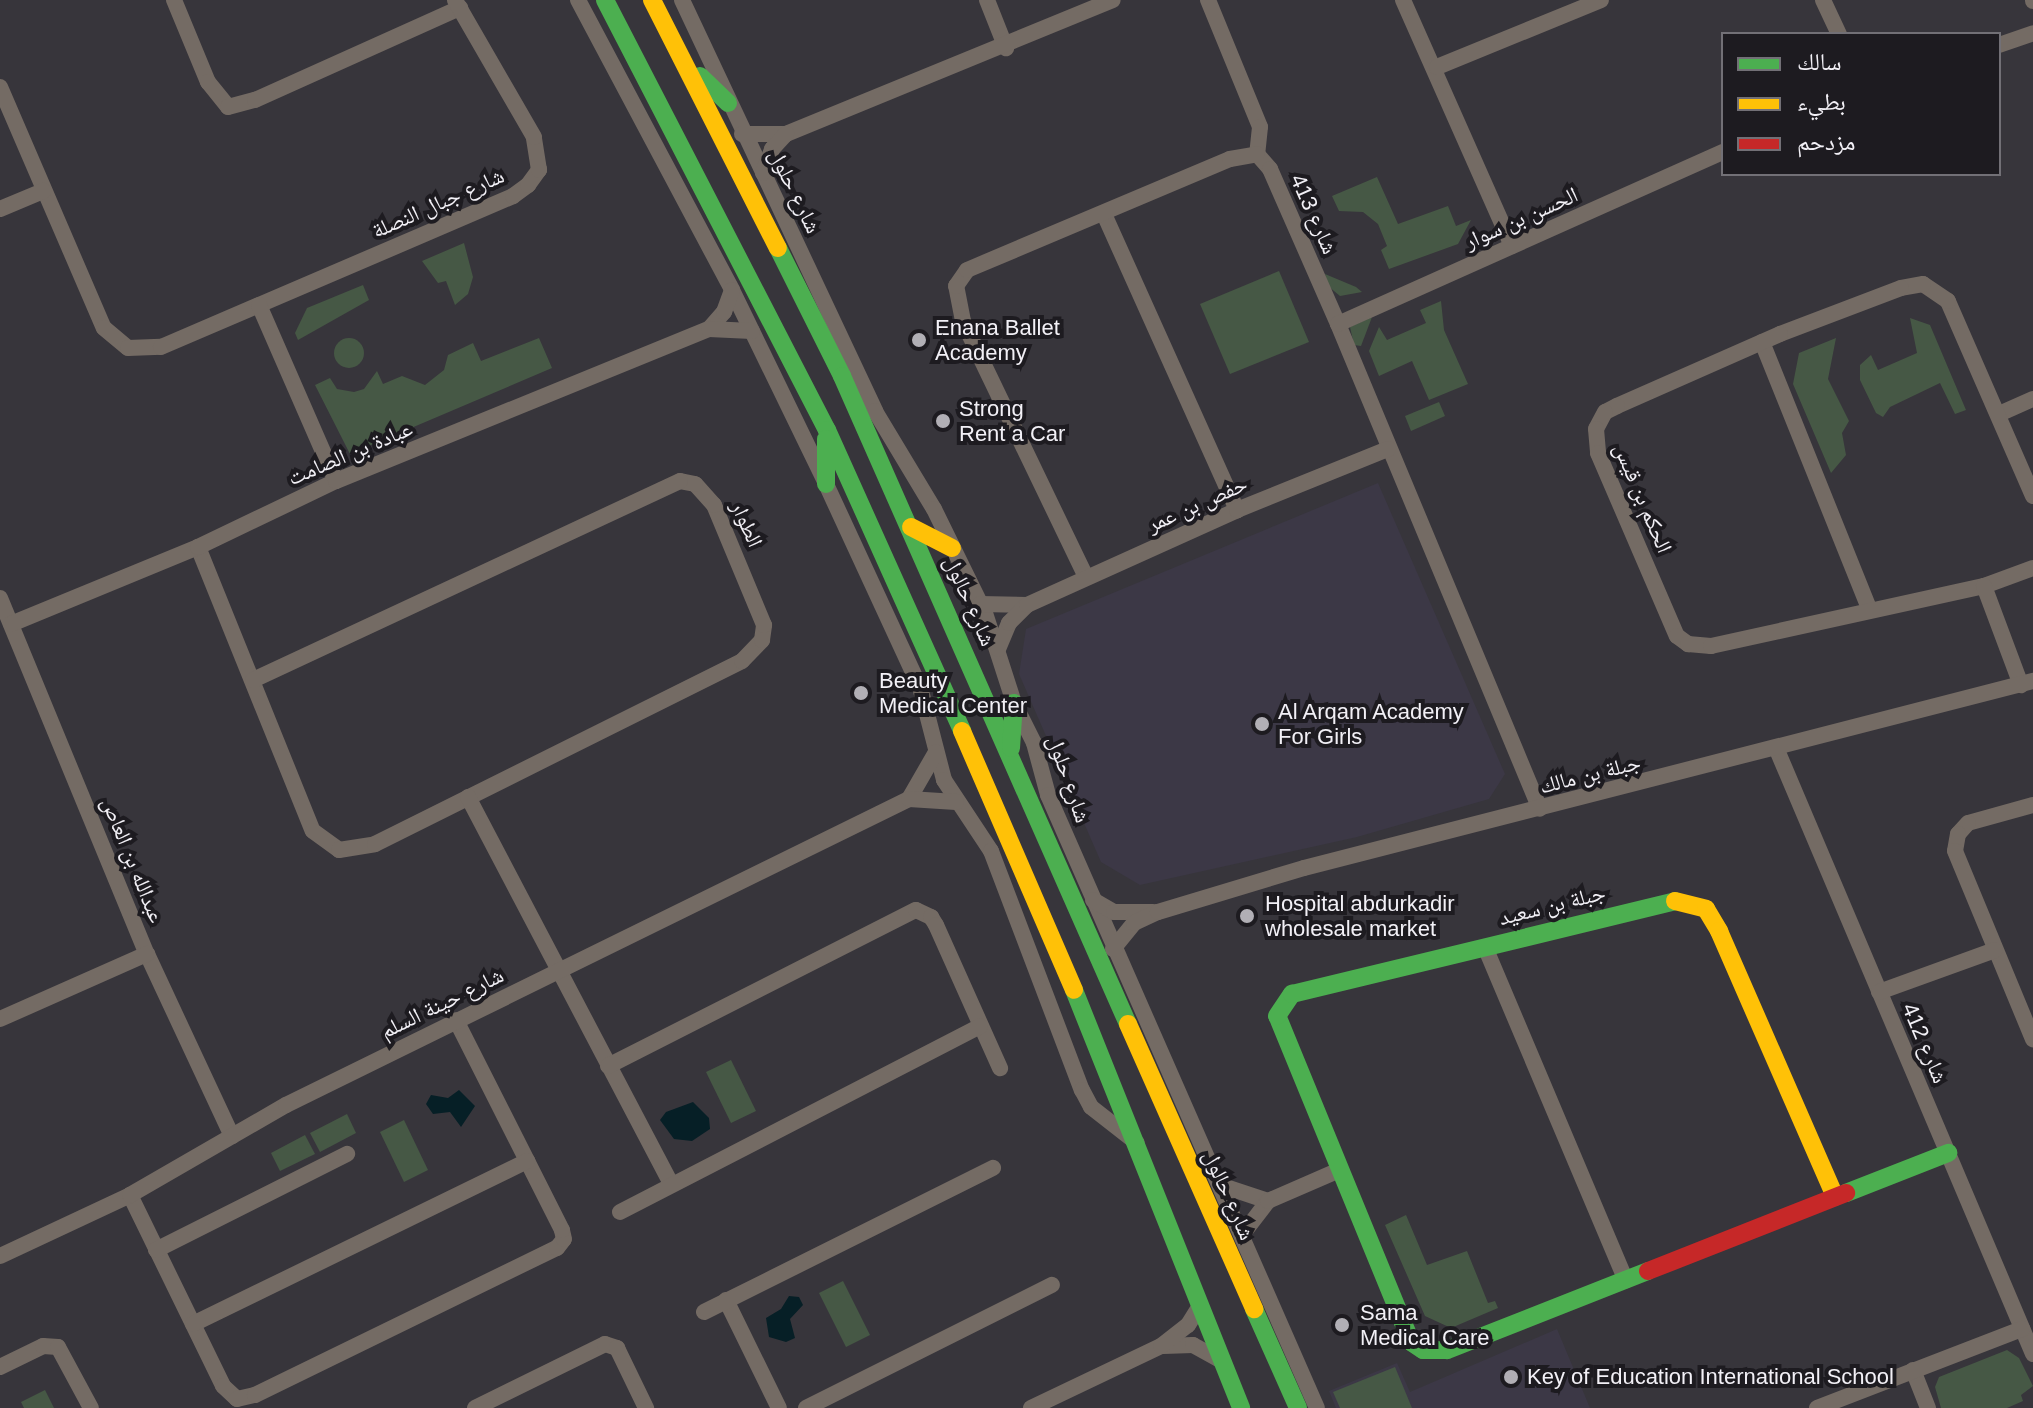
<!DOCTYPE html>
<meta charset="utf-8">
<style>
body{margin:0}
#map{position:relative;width:2033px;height:1408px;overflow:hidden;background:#37353b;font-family:Arial,"Noto Naskh Arabic",sans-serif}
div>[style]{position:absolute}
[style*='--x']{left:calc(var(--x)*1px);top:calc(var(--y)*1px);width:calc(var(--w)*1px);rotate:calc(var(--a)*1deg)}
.built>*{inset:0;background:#3c3846}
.green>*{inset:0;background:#465845}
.round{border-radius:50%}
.water>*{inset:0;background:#061f26}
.street>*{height:16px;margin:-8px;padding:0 8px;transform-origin:8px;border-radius:8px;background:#746b64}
.fast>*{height:18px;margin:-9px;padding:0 9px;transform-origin:9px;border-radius:9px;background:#4caf50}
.slow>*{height:18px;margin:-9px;padding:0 9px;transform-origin:9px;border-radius:9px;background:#ffc107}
.jam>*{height:18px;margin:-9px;padding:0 9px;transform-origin:9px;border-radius:9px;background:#c62828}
.dots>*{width:22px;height:22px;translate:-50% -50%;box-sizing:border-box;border:4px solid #1d1b20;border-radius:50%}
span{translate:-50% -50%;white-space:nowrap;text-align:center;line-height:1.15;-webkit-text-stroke:8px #1d1b20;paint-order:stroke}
.street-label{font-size:22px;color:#f2f0f6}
.poi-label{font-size:22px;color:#f2f0f6}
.left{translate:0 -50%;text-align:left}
.legend{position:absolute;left:1721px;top:32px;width:280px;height:144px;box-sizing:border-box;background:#1d1b20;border:2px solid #727076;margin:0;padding:10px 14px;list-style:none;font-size:24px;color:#f2f0f6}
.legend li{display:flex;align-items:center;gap:16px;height:40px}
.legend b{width:40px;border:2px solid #727076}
</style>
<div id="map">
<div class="built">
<div style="clip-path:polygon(1378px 483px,1505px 774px,1489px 799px,1357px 837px,1140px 885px,1101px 862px,1019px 674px,1026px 629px)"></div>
<div style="clip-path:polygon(1557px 1329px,1590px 1408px,1336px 1408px,1329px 1391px,1397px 1363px,1410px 1392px)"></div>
</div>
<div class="green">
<div style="clip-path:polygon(1377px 177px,1398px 224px,1448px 206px,1456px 226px,1471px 220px,1458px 244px,1389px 269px,1381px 250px,1387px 246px,1378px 224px,1363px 212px,1339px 211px,1332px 196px)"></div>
<div style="clip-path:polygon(464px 243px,473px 277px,468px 294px,455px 305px,446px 281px,438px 283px,422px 261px)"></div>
<div style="clip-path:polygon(1279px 271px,1309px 342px,1230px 374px,1200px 304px)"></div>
<div style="clip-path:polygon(1325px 274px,1356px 287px,1362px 292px,1340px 296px,1328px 286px)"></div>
<div style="clip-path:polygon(363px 285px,369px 300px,298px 340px,295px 333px,307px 308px)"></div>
<div style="clip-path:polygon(1441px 301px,1444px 330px,1468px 384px,1429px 400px,1412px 361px,1379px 376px,1369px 351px,1379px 327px,1387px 340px,1426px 323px,1420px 310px)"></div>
<div style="clip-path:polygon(1372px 317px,1361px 346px,1354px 345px,1350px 327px)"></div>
<div style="clip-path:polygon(1910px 318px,1930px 325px,1966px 410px,1955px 414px,1940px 383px,1890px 407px,1883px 417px,1876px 413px,1860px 380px,1860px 365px,1871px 355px,1878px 370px,1917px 353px)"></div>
<div style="clip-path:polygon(539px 338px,552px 368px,350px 454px,315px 385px,330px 378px,337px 389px,354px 392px,364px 389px,377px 371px,383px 384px,402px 376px,425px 385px,444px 370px,448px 355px,473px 343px,481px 361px)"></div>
<div style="clip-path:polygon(1836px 338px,1828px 379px,1849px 421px,1842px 433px,1846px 455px,1831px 473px,1793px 384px,1799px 353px)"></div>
<div class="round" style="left:334px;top:338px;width:30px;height:30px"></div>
<div style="clip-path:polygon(1439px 402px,1445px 416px,1411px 431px,1405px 416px)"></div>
<div style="clip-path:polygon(731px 1060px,756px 1111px,731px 1123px,706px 1072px)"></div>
<div style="clip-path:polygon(347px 1114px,356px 1133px,320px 1152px,310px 1133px)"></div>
<div style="clip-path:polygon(404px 1120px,428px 1170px,404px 1182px,380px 1132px)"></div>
<div style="clip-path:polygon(305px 1135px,315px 1154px,280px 1171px,271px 1153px)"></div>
<div style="clip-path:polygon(1406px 1215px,1427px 1265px,1467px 1251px,1488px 1303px,1495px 1301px,1498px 1308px,1451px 1328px,1425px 1316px,1385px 1225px)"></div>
<div style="clip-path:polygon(843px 1281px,870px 1335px,846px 1347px,819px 1293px)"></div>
<div style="clip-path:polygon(2007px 1350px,2019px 1358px,2033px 1386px,2021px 1395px,2023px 1401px,2007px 1408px,1941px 1408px,1935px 1387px,1939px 1377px)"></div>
<div style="clip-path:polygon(1395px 1367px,1412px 1408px,1340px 1408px,1333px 1392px)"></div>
<div style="clip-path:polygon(45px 1390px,54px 1408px,24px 1408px,21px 1402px)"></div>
</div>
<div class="water">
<div style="clip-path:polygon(459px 1090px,475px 1106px,461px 1127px,450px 1112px,433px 1114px,426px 1104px,431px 1095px,448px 1098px)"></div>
<div style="clip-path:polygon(693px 1102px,709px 1118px,710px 1129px,692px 1141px,674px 1139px,660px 1120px,666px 1112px)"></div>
<div style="clip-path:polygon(789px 1296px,799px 1297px,803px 1305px,790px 1319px,795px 1338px,786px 1342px,769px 1337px,766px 1318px,781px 1309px)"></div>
</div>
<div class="street">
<div style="--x:174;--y:0;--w:89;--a:67.5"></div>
<div style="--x:208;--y:82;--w:32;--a:51"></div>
<div style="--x:228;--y:107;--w:28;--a:-15"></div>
<div style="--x:255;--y:100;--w:225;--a:-24.2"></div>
<div style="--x:578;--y:0;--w:328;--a:62"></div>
<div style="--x:732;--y:290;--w:216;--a:64.1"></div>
<div style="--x:826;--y:484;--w:224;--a:65.2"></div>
<div style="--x:920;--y:687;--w:96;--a:75.5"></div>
<div style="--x:944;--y:780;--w:85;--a:56.5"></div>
<div style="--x:991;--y:851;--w:256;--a:69.2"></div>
<div style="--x:1082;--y:1090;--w:19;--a:62"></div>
<div style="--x:1091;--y:1107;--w:58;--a:38"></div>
<div style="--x:682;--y:0;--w:454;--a:64.8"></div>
<div style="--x:875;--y:411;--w:114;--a:59"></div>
<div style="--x:934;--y:509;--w:116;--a:63.9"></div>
<div style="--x:985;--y:613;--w:95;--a:72.1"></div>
<div style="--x:1014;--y:703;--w:45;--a:63.4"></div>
<div style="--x:1034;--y:743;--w:54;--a:74.9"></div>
<div style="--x:1048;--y:795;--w:669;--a:66.31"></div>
<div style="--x:987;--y:0;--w:52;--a:68.4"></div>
<div style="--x:1208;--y:0;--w:137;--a:67.7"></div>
<div style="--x:1260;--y:127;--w:27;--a:96"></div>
<div style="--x:1403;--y:0;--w:269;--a:66.1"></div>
<div style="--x:1823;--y:0;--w:38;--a:65"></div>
<div style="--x:2033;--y:0;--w:1;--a:90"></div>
<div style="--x:1999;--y:45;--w:36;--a:-19"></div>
<div style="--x:1437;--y:67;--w:177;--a:-22.2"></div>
<div style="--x:0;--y:87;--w:262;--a:66.7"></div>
<div style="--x:104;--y:328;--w:31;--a:40"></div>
<div style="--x:128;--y:348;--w:33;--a:-2"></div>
<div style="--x:161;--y:347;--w:383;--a:-23.2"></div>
<div style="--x:513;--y:196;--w:19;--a:-36"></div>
<div style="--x:528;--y:185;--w:19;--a:-54"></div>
<div style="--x:539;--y:170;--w:33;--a:-99"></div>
<div style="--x:534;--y:137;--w:158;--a:-120"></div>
<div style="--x:742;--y:134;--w:44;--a:0"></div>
<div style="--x:786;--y:134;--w:353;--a:-22.3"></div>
<div style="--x:1257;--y:154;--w:20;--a:49"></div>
<div style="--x:1270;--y:169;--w:169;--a:66.3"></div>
<div style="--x:1338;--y:324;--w:525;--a:67.39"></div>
<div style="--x:763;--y:173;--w:26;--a:-69"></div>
<div style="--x:772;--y:149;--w:21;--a:-47"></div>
<div style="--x:0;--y:209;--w:47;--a:-22.7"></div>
<div style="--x:1104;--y:214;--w:325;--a:65.8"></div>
<div style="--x:259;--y:305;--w:192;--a:66.4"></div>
<div style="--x:1338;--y:324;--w:422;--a:-24.1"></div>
<div style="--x:709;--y:329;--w:23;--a:-49"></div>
<div style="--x:724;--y:312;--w:23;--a:-70"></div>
<div style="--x:1762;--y:342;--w:289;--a:68.1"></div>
<div style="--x:1999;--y:414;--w:37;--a:-24"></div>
<div style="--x:2033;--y:496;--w:213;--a:-113.6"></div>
<div style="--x:1948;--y:301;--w:30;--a:-146"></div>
<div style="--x:1923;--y:284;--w:22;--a:170"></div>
<div style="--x:1901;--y:288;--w:129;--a:159.2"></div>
<div style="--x:1780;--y:334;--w:178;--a:156.2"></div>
<div style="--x:1617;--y:406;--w:13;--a:153"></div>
<div style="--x:1605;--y:412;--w:19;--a:118"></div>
<div style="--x:1596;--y:429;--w:24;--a:85"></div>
<div style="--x:1598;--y:453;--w:199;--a:66.7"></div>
<div style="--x:1677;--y:636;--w:14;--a:36"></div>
<div style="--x:1688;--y:644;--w:23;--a:5"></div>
<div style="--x:1711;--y:646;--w:280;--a:-12.4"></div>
<div style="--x:1984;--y:586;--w:52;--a:-20.2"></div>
<div style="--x:198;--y:547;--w:306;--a:68"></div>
<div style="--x:313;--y:831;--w:32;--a:36"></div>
<div style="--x:339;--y:850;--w:36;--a:-9"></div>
<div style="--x:375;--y:844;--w:410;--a:-26.5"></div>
<div style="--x:742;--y:661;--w:29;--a:-46"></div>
<div style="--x:762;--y:640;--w:15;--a:-82"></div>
<div style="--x:764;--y:625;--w:130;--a:-112.6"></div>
<div style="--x:714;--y:505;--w:28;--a:-132"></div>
<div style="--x:695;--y:484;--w:15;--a:-169"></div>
<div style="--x:680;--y:481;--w:471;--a:155"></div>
<div style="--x:1086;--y:577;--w:284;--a:-115.7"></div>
<div style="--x:963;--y:321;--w:36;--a:-101"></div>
<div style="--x:956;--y:286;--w:19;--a:-55"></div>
<div style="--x:967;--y:270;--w:285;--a:-22.9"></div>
<div style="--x:1230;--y:159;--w:27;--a:-10"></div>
<div style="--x:1984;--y:586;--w:106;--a:69.5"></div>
<div style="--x:0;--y:598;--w:385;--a:67.6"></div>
<div style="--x:147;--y:954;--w:201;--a:65"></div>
<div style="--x:980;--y:604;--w:47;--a:1.2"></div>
<div style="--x:11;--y:624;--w:202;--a:-22.4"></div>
<div style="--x:198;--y:547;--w:153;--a:-25.6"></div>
<div style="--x:336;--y:481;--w:403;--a:-22.2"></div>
<div style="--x:709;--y:329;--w:43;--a:2.7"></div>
<div style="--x:998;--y:649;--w:28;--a:-67"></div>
<div style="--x:1009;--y:623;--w:25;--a:-45"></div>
<div style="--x:1027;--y:605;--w:230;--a:-24.3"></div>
<div style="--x:1237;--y:510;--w:163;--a:-22"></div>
<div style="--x:1777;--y:750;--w:656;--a:67.03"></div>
<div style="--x:468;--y:797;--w:436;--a:62.3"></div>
<div style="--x:909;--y:799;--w:54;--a:-60.1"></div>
<div style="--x:2033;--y:805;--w:67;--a:164.5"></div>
<div style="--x:1968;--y:823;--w:15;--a:132"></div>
<div style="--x:1958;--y:834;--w:17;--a:100"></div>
<div style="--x:1955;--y:851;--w:204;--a:67.5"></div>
<div style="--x:1093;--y:900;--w:24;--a:30"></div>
<div style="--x:1114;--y:912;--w:39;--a:0"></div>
<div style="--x:1485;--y:947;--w:362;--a:67.1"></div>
<div style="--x:1113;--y:949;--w:33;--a:-51"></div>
<div style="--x:1134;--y:923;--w:26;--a:-25"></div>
<div style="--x:1158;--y:912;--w:152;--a:-16.8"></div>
<div style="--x:1304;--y:868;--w:753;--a:-14.39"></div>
<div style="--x:1879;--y:992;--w:123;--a:-19.9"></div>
<div style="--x:0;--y:1019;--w:161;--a:-23.9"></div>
<div style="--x:608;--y:1066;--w:345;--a:-26.9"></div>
<div style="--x:916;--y:910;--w:17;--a:25"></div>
<div style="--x:931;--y:917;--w:9;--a:58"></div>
<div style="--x:936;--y:925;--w:157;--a:65.9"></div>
<div style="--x:1220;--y:1185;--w:51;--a:18.4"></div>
<div style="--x:130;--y:1195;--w:212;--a:64"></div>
<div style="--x:223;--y:1386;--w:19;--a:43"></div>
<div style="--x:237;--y:1399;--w:18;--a:-13"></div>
<div style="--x:255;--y:1395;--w:336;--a:-26"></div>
<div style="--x:557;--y:1248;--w:11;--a:-52"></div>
<div style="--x:564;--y:1239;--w:9;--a:-103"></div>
<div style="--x:562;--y:1230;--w:235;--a:-116.8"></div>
<div style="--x:620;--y:1212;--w:405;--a:-27.3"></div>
<div style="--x:1242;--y:1235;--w:43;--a:-52.6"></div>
<div style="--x:1268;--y:1201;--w:75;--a:-23.5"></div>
<div style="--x:156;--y:1250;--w:214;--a:-26.7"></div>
<div style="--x:0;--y:1256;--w:144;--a:-25.1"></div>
<div style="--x:130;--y:1195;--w:180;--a:-30"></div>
<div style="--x:286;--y:1105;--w:694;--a:-26.16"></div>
<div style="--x:909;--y:799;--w:47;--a:3.7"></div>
<div style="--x:726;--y:1300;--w:120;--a:63.9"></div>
<div style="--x:704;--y:1312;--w:323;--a:-26.5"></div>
<div style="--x:193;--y:1324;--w:372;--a:-26"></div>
<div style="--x:1163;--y:1346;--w:30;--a:-2"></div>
<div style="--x:1193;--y:1345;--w:31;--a:29"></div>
<div style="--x:0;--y:1367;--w:48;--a:-26"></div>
<div style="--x:43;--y:1346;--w:15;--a:4"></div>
<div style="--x:58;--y:1347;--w:69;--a:61.6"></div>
<div style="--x:1913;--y:1370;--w:41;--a:68.5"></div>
<div style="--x:475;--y:1408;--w:145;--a:-26.2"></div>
<div style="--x:605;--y:1344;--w:13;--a:18"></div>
<div style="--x:617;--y:1348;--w:67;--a:64.2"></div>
<div style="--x:806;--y:1408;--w:275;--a:-26.6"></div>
<div style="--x:1031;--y:1408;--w:144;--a:-25.5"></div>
<div style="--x:1161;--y:1346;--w:34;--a:-38"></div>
<div style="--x:1188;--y:1325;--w:22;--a:-58"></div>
<div style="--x:1817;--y:1408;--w:220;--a:-21.1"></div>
</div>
<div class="fast">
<div style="--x:605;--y:0;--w:484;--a:62.7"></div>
<div style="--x:827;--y:430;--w:330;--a:65.8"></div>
<div style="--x:700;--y:76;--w:39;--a:44"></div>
<div style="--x:778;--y:248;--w:143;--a:63.4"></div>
<div style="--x:842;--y:376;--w:708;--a:66.19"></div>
<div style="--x:826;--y:439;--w:45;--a:90"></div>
<div style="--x:1011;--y:748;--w:45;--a:-86.2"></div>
<div style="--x:1074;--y:990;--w:450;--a:68.2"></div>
<div style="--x:1846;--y:1193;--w:110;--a:-21.4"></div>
<div style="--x:1648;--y:1271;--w:216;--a:158.5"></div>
<div style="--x:1447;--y:1350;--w:24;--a:180"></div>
<div style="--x:1423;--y:1350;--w:14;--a:-146"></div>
<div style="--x:1411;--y:1342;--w:352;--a:-112.3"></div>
<div style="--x:1277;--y:1016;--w:27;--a:-56"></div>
<div style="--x:1292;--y:994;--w:394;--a:-13.6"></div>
<div style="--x:1254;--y:1309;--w:108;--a:66"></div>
</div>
<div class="slow">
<div style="--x:652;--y:0;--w:278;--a:63.1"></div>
<div style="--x:911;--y:527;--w:46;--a:27.1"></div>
<div style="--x:962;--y:731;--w:282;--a:66.6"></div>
<div style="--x:1675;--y:901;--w:32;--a:14"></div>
<div style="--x:1706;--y:909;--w:26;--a:59"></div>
<div style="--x:1719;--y:931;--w:290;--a:66.4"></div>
<div style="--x:1128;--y:1024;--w:312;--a:66.1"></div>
</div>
<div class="jam">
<div style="--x:1648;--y:1271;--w:213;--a:-21.5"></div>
</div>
<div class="dots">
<div style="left:919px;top:340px;background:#b1afb5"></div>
<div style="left:943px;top:421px;background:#b1afb5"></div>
<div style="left:861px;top:693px;background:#b1afb5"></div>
<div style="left:1262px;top:724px;background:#b1afb5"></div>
<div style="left:1247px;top:916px;background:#b1afb5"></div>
<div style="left:1342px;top:1325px;background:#b1afb5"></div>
<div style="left:1511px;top:1377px;background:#b1afb5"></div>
</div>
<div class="street-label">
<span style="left:795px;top:191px;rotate:64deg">شارع حلول</span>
<span style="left:438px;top:203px;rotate:-24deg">شارع جبال النصلة</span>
<span style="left:1314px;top:214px;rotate:66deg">شارع 413</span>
<span style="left:1521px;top:218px;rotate:-24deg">الحسن بن سوار</span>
<span style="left:350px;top:453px;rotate:-23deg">عبادة بن الصامت</span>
<span style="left:1643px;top:498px;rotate:67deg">الحكم بن قيس</span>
<span style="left:1197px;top:504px;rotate:-24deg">حفص بن عمر</span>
<span style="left:747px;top:524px;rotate:66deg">الطوار</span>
<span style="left:970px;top:601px;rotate:66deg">شارع حالول</span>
<span style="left:1590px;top:774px;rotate:-14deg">جبلة بن مالك</span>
<span style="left:1069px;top:779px;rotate:71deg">شارع حلول</span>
<span style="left:133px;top:860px;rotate:68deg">عبدالله بن العاص</span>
<span style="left:1552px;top:905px;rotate:-14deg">جبلة بن سعيد</span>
<span style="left:442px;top:1003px;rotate:-26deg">شارع حينة السلم</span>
<span style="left:1925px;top:1043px;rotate:67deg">شارع 412</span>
<span style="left:1229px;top:1195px;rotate:66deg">شارع حالول</span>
</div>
<div class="poi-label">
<span class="left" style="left:935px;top:340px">Enana Ballet<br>Academy</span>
<span class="left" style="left:959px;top:421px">Strong<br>Rent a Car</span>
<span class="left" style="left:879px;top:693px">Beauty<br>Medical Center</span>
<span class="left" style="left:1278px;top:724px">Al Arqam Academy<br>For Girls</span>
<span class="left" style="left:1265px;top:916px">Hospital abdurkadir<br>wholesale market</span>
<span class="left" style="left:1360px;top:1325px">Sama<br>Medical Care</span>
<span class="left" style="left:1527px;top:1377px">Key of Education International School</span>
</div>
<ul class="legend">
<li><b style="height:10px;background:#4caf50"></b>سالك</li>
<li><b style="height:10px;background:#ffc107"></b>بطيء</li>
<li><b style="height:10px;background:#c62828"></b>مزدحم</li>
</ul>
</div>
